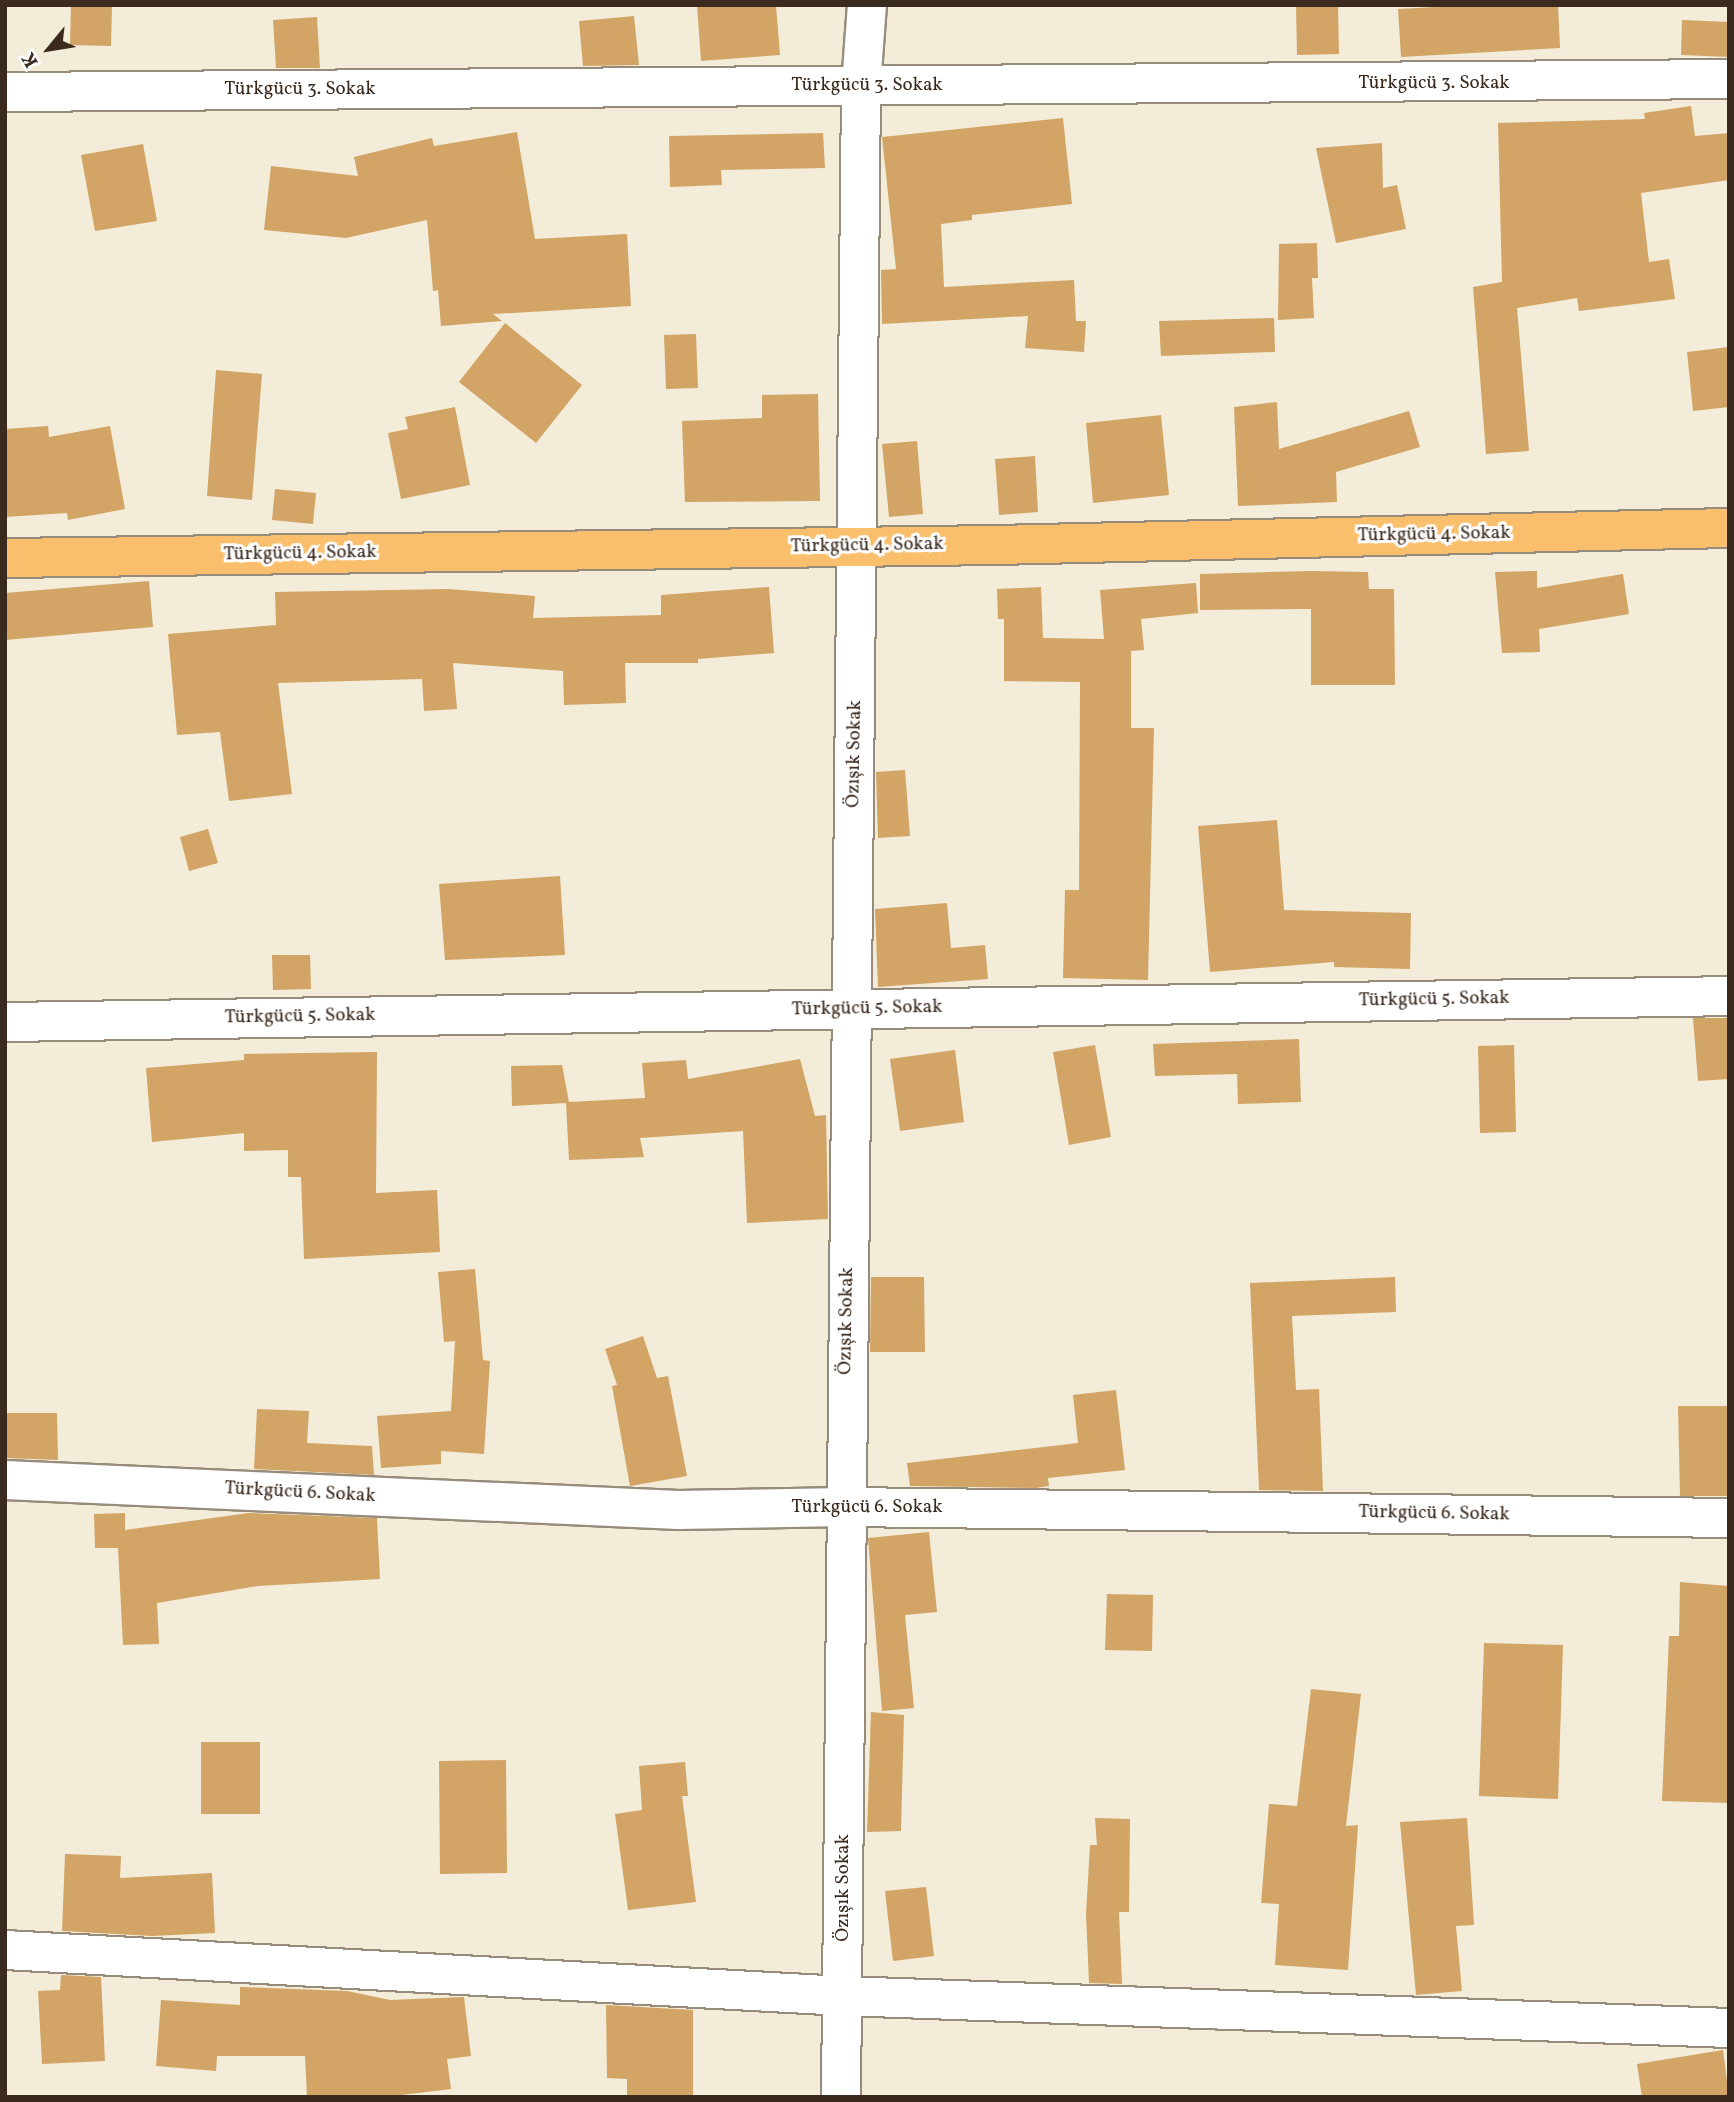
<!DOCTYPE html>
<meta charset="utf-8">
<style>
body{margin:0}
#map{position:relative;width:1734px;height:2102px;overflow:hidden;background:#f3ecd8;font-family:Vollkorn,serif}
div>[style]{position:absolute}
[style*='--x']{left:calc(var(--x)*1px);top:calc(var(--y)*1px);width:calc(var(--w)*1px);rotate:calc(var(--a)*1deg)}
.building>*{inset:0;background:#d2a466}
.roads{filter:drop-shadow(2px 0 #978b7b) drop-shadow(-2px 0 #978b7b) drop-shadow(0 2px #978b7b) drop-shadow(0 -2px #978b7b)}
.minor>*{height:38px;margin:-19px;padding:0 19px;transform-origin:19px;border-radius:19px;background:#fff}
.major>*{height:38px;margin:-19px;padding:0 19px;transform-origin:19px;border-radius:19px;background:#f9bf6c}
span{translate:-50% -50%;white-space:nowrap;text-align:center;line-height:1.15;-webkit-text-stroke:6px #fff;paint-order:stroke}
.street-label{font-size:19px;color:#3b2a1e}
.frame{position:absolute;inset:0;border:7px solid #3b2a1e;pointer-events:none}
.north{position:absolute;left:14px;top:14px;width:70px;height:70px;-webkit-text-stroke:5px #fff;paint-order:stroke;rotate:240deg;font-size:19px;font-weight:700;line-height:28px;text-align:center;color:#3b2a1e}
.north::after{content:'';display:block;margin:auto;width:24px;height:32px;background:#3b2a1e;clip-path:polygon(50% 0,100% 100%,50% 72%,0 100%)}
</style>
<div id="map">
<div class="building">
<div style="clip-path:polygon(71px 5px,112px 5px,111px 46px,70px 45px)"></div>
<div style="clip-path:polygon(697px 5px,776px 5px,780px 55px,701px 61px)"></div>
<div style="clip-path:polygon(1296px 5px,1338px 5px,1339px 54px,1297px 55px)"></div>
<div style="clip-path:polygon(1474px 5px,1558px 5px,1560px 48px,1401px 57px,1398px 9px)"></div>
<div style="clip-path:polygon(634px 16px,639px 65px,583px 66px,579px 21px)"></div>
<div style="clip-path:polygon(317px 17px,320px 68px,276px 68px,273px 20px)"></div>
<div style="clip-path:polygon(1682px 20px,1729px 22px,1729px 57px,1681px 55px)"></div>
<div style="clip-path:polygon(1691px 106px,1695px 136px,1729px 133px,1729px 180px,1641px 193px,1649px 262px,1669px 259px,1675px 299px,1579px 311px,1577px 298px,1517px 308px,1529px 451px,1486px 454px,1473px 287px,1502px 282px,1498px 123px,1645px 119px,1644px 113px)"></div>
<div style="clip-path:polygon(1063px 118px,1072px 204px,972px 215px,972px 220px,941px 224px,944px 287px,1074px 280px,1076px 321px,1086px 321px,1084px 352px,1025px 348px,1028px 316px,882px 324px,881px 270px,896px 269px,882px 137px)"></div>
<div style="clip-path:polygon(517px 132px,535px 239px,627px 234px,631px 306px,493px 314px,502px 321px,441px 326px,438px 290px,433px 291px,427px 220px,346px 238px,264px 230px,271px 166px,358px 176px,354px 157px,432px 138px,434px 146px)"></div>
<div style="clip-path:polygon(823px 133px,825px 168px,721px 170px,722px 185px,670px 187px,669px 136px)"></div>
<div style="clip-path:polygon(1382px 143px,1383px 188px,1397px 185px,1406px 229px,1336px 243px,1316px 148px)"></div>
<div style="clip-path:polygon(143px 144px,157px 221px,95px 231px,81px 155px)"></div>
<div style="clip-path:polygon(1317px 243px,1318px 278px,1312px 278px,1314px 318px,1278px 320px,1279px 244px)"></div>
<div style="clip-path:polygon(1274px 318px,1275px 352px,1161px 356px,1159px 321px)"></div>
<div style="clip-path:polygon(505px 323px,582px 385px,536px 443px,459px 382px)"></div>
<div style="clip-path:polygon(696px 334px,698px 388px,666px 389px,664px 335px)"></div>
<div style="clip-path:polygon(1729px 347px,1729px 407px,1693px 411px,1687px 352px)"></div>
<div style="clip-path:polygon(216px 370px,262px 374px,252px 500px,207px 496px)"></div>
<div style="clip-path:polygon(818px 394px,820px 501px,685px 502px,682px 421px,762px 418px,762px 395px)"></div>
<div style="clip-path:polygon(1277px 402px,1279px 449px,1409px 411px,1420px 447px,1336px 472px,1337px 502px,1238px 506px,1234px 407px)"></div>
<div style="clip-path:polygon(455px 407px,470px 485px,401px 499px,388px 433px,408px 429px,405px 417px)"></div>
<div style="clip-path:polygon(1161px 415px,1169px 495px,1093px 503px,1086px 423px)"></div>
<div style="clip-path:polygon(48px 426px,49px 437px,110px 426px,125px 509px,68px 520px,67px 513px,5px 517px,5px 429px)"></div>
<div style="clip-path:polygon(917px 441px,923px 514px,889px 517px,882px 444px)"></div>
<div style="clip-path:polygon(1035px 456px,1038px 512px,999px 515px,995px 459px)"></div>
<div style="clip-path:polygon(275px 489px,316px 493px,313px 524px,272px 520px)"></div>
<div style="clip-path:polygon(1311px 571px,1368px 572px,1369px 589px,1394px 589px,1395px 685px,1311px 685px,1311px 609px,1200px 610px,1200px 574px)"></div>
<div style="clip-path:polygon(1537px 571px,1537px 588px,1623px 574px,1629px 614px,1539px 629px,1540px 652px,1502px 653px,1495px 572px)"></div>
<div style="clip-path:polygon(149px 581px,153px 627px,5px 640px,5px 593px)"></div>
<div style="clip-path:polygon(1196px 583px,1198px 613px,1141px 619px,1144px 650px,1131px 651px,1131px 728px,1154px 728px,1148px 980px,1063px 978px,1065px 890px,1079px 890px,1080px 682px,1004px 681px,1004px 619px,998px 619px,997px 589px,1041px 587px,1043px 638px,1104px 639px,1100px 590px)"></div>
<div style="clip-path:polygon(769px 587px,774px 653px,698px 659px,698px 663px,625px 663px,626px 703px,564px 705px,563px 671px,453px 663px,457px 709px,424px 711px,422px 679px,278px 683px,292px 794px,229px 801px,220px 732px,177px 735px,168px 634px,276px 625px,275px 592px,449px 589px,535px 596px,533px 618px,661px 615px,661px 595px)"></div>
<div style="clip-path:polygon(905px 770px,910px 836px,878px 838px,876px 772px)"></div>
<div style="clip-path:polygon(1277px 820px,1284px 910px,1411px 913px,1410px 969px,1334px 967px,1334px 962px,1210px 972px,1198px 826px)"></div>
<div style="clip-path:polygon(208px 829px,218px 863px,189px 871px,180px 837px)"></div>
<div style="clip-path:polygon(560px 876px,565px 955px,445px 960px,439px 884px)"></div>
<div style="clip-path:polygon(947px 903px,951px 948px,985px 945px,988px 979px,878px 987px,875px 909px)"></div>
<div style="clip-path:polygon(272px 955px,310px 955px,311px 989px,273px 990px)"></div>
<div style="clip-path:polygon(1693px 1018px,1729px 1018px,1729px 1079px,1698px 1081px)"></div>
<div style="clip-path:polygon(1299px 1039px,1301px 1102px,1238px 1104px,1237px 1074px,1155px 1076px,1153px 1044px)"></div>
<div style="clip-path:polygon(1095px 1045px,1111px 1137px,1069px 1145px,1053px 1052px)"></div>
<div style="clip-path:polygon(1514px 1045px,1516px 1132px,1480px 1133px,1478px 1046px)"></div>
<div style="clip-path:polygon(955px 1050px,964px 1122px,900px 1131px,890px 1059px)"></div>
<div style="clip-path:polygon(377px 1052px,376px 1193px,437px 1190px,440px 1252px,304px 1259px,301px 1177px,288px 1177px,288px 1150px,244px 1151px,244px 1133px,152px 1142px,146px 1068px,244px 1060px,244px 1054px)"></div>
<div style="clip-path:polygon(800px 1059px,815px 1116px,826px 1115px,828px 1219px,747px 1223px,743px 1131px,640px 1138px,644px 1157px,569px 1160px,566px 1103px,512px 1106px,511px 1066px,562px 1065px,569px 1102px,645px 1098px,642px 1063px,686px 1060px,688px 1079px)"></div>
<div style="clip-path:polygon(475px 1269px,483px 1360px,490px 1361px,484px 1454px,441px 1451px,441px 1464px,381px 1468px,377px 1416px,451px 1411px,455px 1341px,444px 1342px,438px 1272px)"></div>
<div style="clip-path:polygon(871px 1277px,924px 1277px,925px 1352px,870px 1352px)"></div>
<div style="clip-path:polygon(1395px 1277px,1396px 1312px,1292px 1316px,1296px 1390px,1319px 1389px,1323px 1491px,1259px 1490px,1250px 1283px)"></div>
<div style="clip-path:polygon(643px 1336px,657px 1378px,668px 1376px,687px 1476px,630px 1486px,612px 1386px,617px 1385px,605px 1349px)"></div>
<div style="clip-path:polygon(1116px 1390px,1125px 1470px,1048px 1478px,1049px 1486px,1036px 1488px,910px 1486px,907px 1463px,1078px 1443px,1073px 1395px)"></div>
<div style="clip-path:polygon(1678px 1406px,1729px 1406px,1729px 1496px,1680px 1496px)"></div>
<div style="clip-path:polygon(257px 1409px,309px 1411px,307px 1443px,372px 1446px,374px 1475px,254px 1469px)"></div>
<div style="clip-path:polygon(5px 1413px,57px 1413px,58px 1460px,5px 1458px)"></div>
<div style="clip-path:polygon(125px 1513px,125px 1530px,249px 1513px,377px 1518px,380px 1579px,258px 1586px,157px 1603px,159px 1644px,123px 1645px,118px 1548px,95px 1548px,94px 1514px)"></div>
<div style="clip-path:polygon(929px 1532px,937px 1612px,905px 1615px,914px 1708px,882px 1711px,868px 1538px)"></div>
<div style="clip-path:polygon(1680px 1582px,1729px 1586px,1729px 1803px,1662px 1801px,1669px 1636px,1679px 1636px)"></div>
<div style="clip-path:polygon(1107px 1594px,1153px 1595px,1152px 1651px,1105px 1650px)"></div>
<div style="clip-path:polygon(1484px 1643px,1563px 1645px,1558px 1799px,1479px 1796px)"></div>
<div style="clip-path:polygon(1311px 1689px,1361px 1694px,1346px 1826px,1358px 1825px,1348px 1970px,1275px 1965px,1279px 1904px,1261px 1903px,1269px 1804px,1297px 1806px)"></div>
<div style="clip-path:polygon(871px 1712px,904px 1715px,901px 1831px,867px 1832px)"></div>
<div style="clip-path:polygon(201px 1742px,260px 1742px,260px 1814px,201px 1814px)"></div>
<div style="clip-path:polygon(506px 1760px,507px 1873px,440px 1874px,439px 1761px)"></div>
<div style="clip-path:polygon(685px 1762px,688px 1796px,682px 1796px,696px 1902px,628px 1910px,615px 1814px,642px 1810px,639px 1766px)"></div>
<div style="clip-path:polygon(1095px 1818px,1130px 1819px,1129px 1912px,1119px 1912px,1122px 1984px,1089px 1983px,1086px 1914px,1090px 1845px,1097px 1845px)"></div>
<div style="clip-path:polygon(1467px 1818px,1474px 1925px,1456px 1926px,1462px 1991px,1416px 1995px,1400px 1822px)"></div>
<div style="clip-path:polygon(65px 1854px,121px 1856px,120px 1878px,212px 1873px,215px 1933px,152px 1936px,62px 1931px)"></div>
<div style="clip-path:polygon(926px 1887px,934px 1956px,893px 1961px,885px 1891px)"></div>
<div style="clip-path:polygon(61px 1975px,101px 1977px,105px 2061px,42px 2064px,38px 1991px,60px 1990px)"></div>
<div style="clip-path:polygon(240px 1987px,347px 1991px,390px 2000px,464px 1997px,471px 2056px,447px 2059px,451px 2089px,385px 2097px,307px 2097px,305px 2056px,217px 2056px,216px 2071px,156px 2066px,161px 2000px,240px 2005px)"></div>
<div style="clip-path:polygon(606px 2005px,693px 2010px,693px 2097px,627px 2097px,627px 2079px,607px 2078px)"></div>
<div style="clip-path:polygon(1723px 2050px,1729px 2097px,1642px 2097px,1637px 2064px)"></div>
</div>
<div class="roads">
<div class="minor">
<div style="--x:5;--y:92;--w:1724;--a:-0.43"></div>
<div style="--x:5;--y:1022;--w:1724;--a:-0.86"></div>
<div style="--x:5;--y:1480;--w:674;--a:2.55"></div>
<div style="--x:678;--y:1510;--w:167;--a:-1"></div>
<div style="--x:845;--y:1507;--w:884;--a:0.71"></div>
<div style="--x:5;--y:1950;--w:840;--a:3.14"></div>
<div style="--x:844;--y:1996;--w:886;--a:2.07"></div>
<div style="--x:841;--y:2097;--w:2011;--a:-89.43"></div>
<div style="--x:861;--y:86;--w:81;--a:-85.8"></div>
</div>
<div class="major">
<div style="--x:5;--y:558;--w:991;--a:-0.75"></div>
<div style="--x:996;--y:545;--w:733;--a:-1.33"></div>
</div>
</div>
<div class="street-label">
<span style="left:1434px;top:84px">Türkgücü 3. Sokak</span>
<span style="left:867px;top:86px">Türkgücü 3. Sokak</span>
<span style="left:300px;top:90px">Türkgücü 3. Sokak</span>
<span style="left:1434px;top:535px;rotate:-1deg">Türkgücü 4. Sokak</span>
<span style="left:867px;top:546px;rotate:-1deg">Türkgücü 4. Sokak</span>
<span style="left:300px;top:554px;rotate:-1deg">Türkgücü 4. Sokak</span>
<span style="left:855px;top:754px;rotate:-89deg">Özışık Sokak</span>
<span style="left:1434px;top:1000px;rotate:-1deg">Türkgücü 5. Sokak</span>
<span style="left:867px;top:1009px;rotate:-1deg">Türkgücü 5. Sokak</span>
<span style="left:300px;top:1017px;rotate:-1deg">Türkgücü 5. Sokak</span>
<span style="left:847px;top:1321px;rotate:-89deg">Özışık Sokak</span>
<span style="left:300px;top:1493px;rotate:3deg">Türkgücü 6. Sokak</span>
<span style="left:867px;top:1508px">Türkgücü 6. Sokak</span>
<span style="left:1434px;top:1514px;rotate:1deg">Türkgücü 6. Sokak</span>
<span style="left:844px;top:1888px;rotate:-90deg">Özışık Sokak</span>
</div>
<div class="frame"></div>
<div class="north">K</div>
</div>
